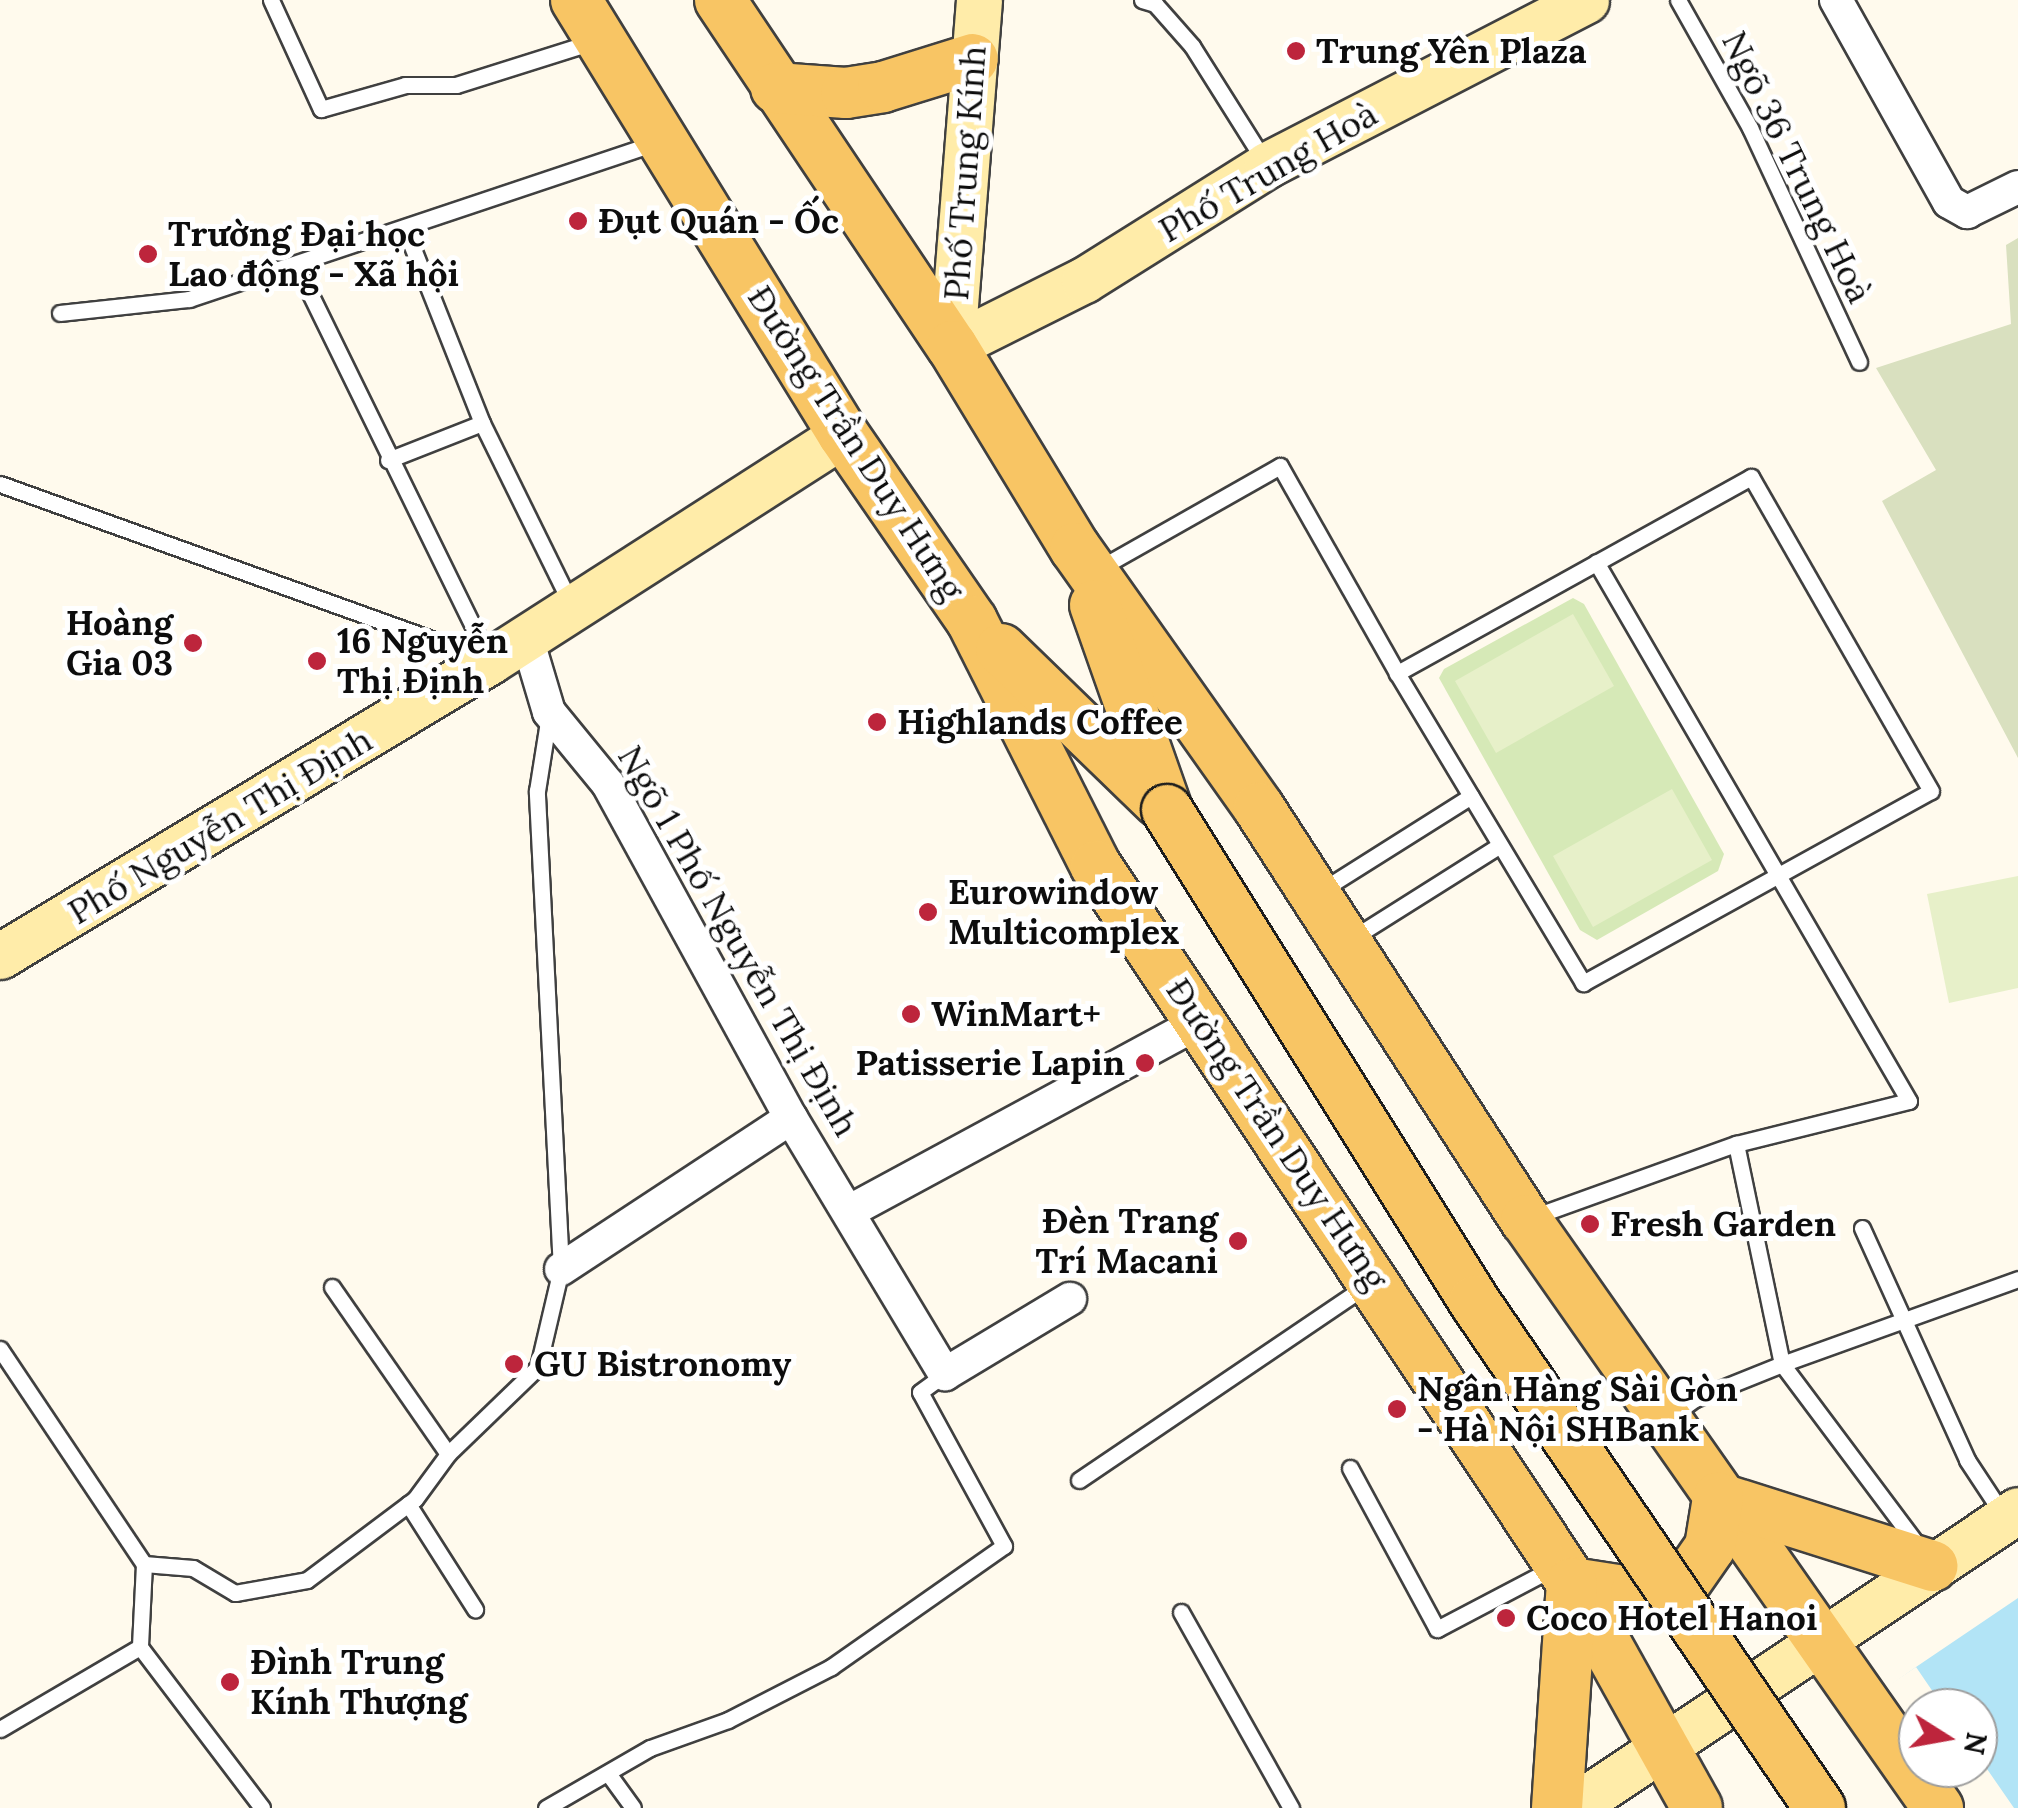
<!DOCTYPE html>
<meta charset="utf-8">
<style>
body{margin:0}
#map{position:relative;width:2018px;height:1808px;overflow:hidden;background:#fffaed;font-family:Lora,serif}
div>[style]{position:absolute}
[style*='--x']{left:calc(var(--x)*1px);top:calc(var(--y)*1px);width:calc(var(--w)*1px);rotate:calc(var(--a)*1deg)}
.green>*{inset:0;background:#d6e9b7}
.cemetery>*{inset:0;background:#d9e0bf}
.pitch>*{inset:0;background:#e7f0c9}
.water>*{inset:0;background:#b2e4f6}
.pier>*{inset:0;background:#fffaed}
.roads{filter:drop-shadow(2px 0 #404040) drop-shadow(-2px 0 #404040) drop-shadow(0 2px #404040) drop-shadow(0 -2px #404040)}
.lane>*{height:15px;margin:-7.5px;padding:0 7.5px;transform-origin:7.5px;border-radius:7.5px;background:#fff}
.street>*{height:32px;margin:-16px;padding:0 16px;transform-origin:16px;border-radius:16px;background:#fff}
.secondary>*{height:45px;margin:-22.5px;padding:0 22.5px;transform-origin:22.5px;border-radius:22.5px;background:#ffeca9}
.primary>*{height:50px;margin:-25px;padding:0 25px;transform-origin:25px;border-radius:25px;background:#f8c564}
.bridges{filter:drop-shadow(2px 0 #1e1e1e) drop-shadow(-2px 0 #1e1e1e) drop-shadow(0 2px #1e1e1e) drop-shadow(0 -2px #1e1e1e)}
.primary-bridge>*{height:50px;margin:-25px;padding:0 25px;transform-origin:25px;border-radius:25px;background:#f8c564}
.dots>*{width:28px;height:28px;translate:-50% -50%;box-sizing:border-box;border:5px solid #fff;border-radius:50%}
span{translate:-50% -50%;white-space:nowrap;text-align:center;line-height:1.15;-webkit-text-stroke:10px #fff;paint-order:stroke}
.poi-label{font-size:35px;color:#0d0d0d;font-weight:700}
.left{translate:0 -50%;text-align:left}
.right{translate:-100% -50%;text-align:right}
.street-label{font-size:35px;color:#0d0d0d}
.north{position:absolute;left:1898px;top:1688px;width:100px;height:100px;box-sizing:border-box;background:#fff;border:2px solid #9e9e9e;border-radius:50%;rotate:101deg;font-size:28px;font-weight:700;line-height:40px;text-align:center;color:#0d0d0d}
.north::after{content:'';display:block;margin:auto;width:35px;height:45px;background:#bd253c;clip-path:polygon(50% 0,100% 100%,50% 72%,0 100%)}
</style>
<div id="map">
<div class="green">
<div style="clip-path:polygon(1573px 598px,1584px 604px,1724px 854px,1718px 871px,1597px 940px,1580px 930px,1439px 678px,1444px 669px)"></div>
</div>
<div class="cemetery">
<div style="clip-path:polygon(2018px 238px,2018px 758px,1882px 501px,1936px 470px,1876px 368px,2011px 324px,2006px 245px)"></div>
</div>
<div class="pitch">
<div style="clip-path:polygon(1573px 614px,1614px 686px,1496px 753px,1455px 681px)"></div>
<div style="clip-path:polygon(1672px 789px,1712px 860px,1593px 927px,1553px 856px)"></div>
<div style="clip-path:polygon(2018px 876px,2018px 988px,1949px 1003px,1927px 894px)"></div>
</div>
<div class="water">
<div style="clip-path:polygon(evenodd,2018px 1598px,2018px 1808px,1717px 1808px,1916px 1667px,2018px 1598px,1918px 1708px,1978px 1708px,1978px 1768px,1918px 1768px,1918px 1708px)"></div>
</div>
<div class="pier">
<div style="clip-path:polygon(1916px 1667px,1944px 1708px,1918px 1708px,1918px 1768px,1978px 1768px,1978px 1756px,2014px 1808px,1718px 1808px,1742px 1785px)"></div>
</div>
<div class="roads">
<div class="lane">
<div style="--x:271;--y:0;--w:120;--a:65.4"></div>
<div style="--x:321;--y:109;--w:87;--a:-15.9"></div>
<div style="--x:405;--y:85;--w:51;--a:0"></div>
<div style="--x:456;--y:85;--w:143;--a:-17.5"></div>
<div style="--x:1142;--y:0;--w:14;--a:17"></div>
<div style="--x:1155;--y:4;--w:56;--a:48.6"></div>
<div style="--x:1192;--y:46;--w:137;--a:57.8"></div>
<div style="--x:1678;--y:0;--w:147;--a:60.6"></div>
<div style="--x:1750;--y:128;--w:258;--a:65"></div>
<div style="--x:406;--y:231;--w:206;--a:68.4"></div>
<div style="--x:482;--y:423;--w:199;--a:63.8"></div>
<div style="--x:297;--y:267;--w:434;--a:63.9"></div>
<div style="--x:60;--y:313;--w:130;--a:-6.2"></div>
<div style="--x:189;--y:299;--w:490;--a:-18.5"></div>
<div style="--x:388;--y:460;--w:101;--a:-21.5"></div>
<div style="--x:0;--y:484;--w:511;--a:19.78"></div>
<div style="--x:1098;--y:569;--w:209;--a:-29.5"></div>
<div style="--x:1280;--y:466;--w:238;--a:60.5"></div>
<div style="--x:1397;--y:673;--w:362;--a:59"></div>
<div style="--x:1583;--y:983;--w:397;--a:-28.9"></div>
<div style="--x:1931;--y:791;--w:362;--a:-119.8"></div>
<div style="--x:1751;--y:477;--w:405;--a:151"></div>
<div style="--x:1322;--y:890;--w:176;--a:-32.2"></div>
<div style="--x:1351;--y:939;--w:176;--a:-32.2"></div>
<div style="--x:1736;--y:1144;--w:225;--a:78.2"></div>
<div style="--x:1782;--y:1364;--w:229;--a:53.2"></div>
<div style="--x:1530;--y:1218;--w:219;--a:-19.8"></div>
<div style="--x:1736;--y:1144;--w:178;--a:-14"></div>
<div style="--x:1909;--y:1101;--w:623;--a:-120.14"></div>
<div style="--x:1862;--y:1228;--w:255;--a:65.6"></div>
<div style="--x:1967;--y:1460;--w:64;--a:56.6"></div>
<div style="--x:332;--y:1287;--w:203;--a:55.2"></div>
<div style="--x:0;--y:1349;--w:259;--a:56.2"></div>
<div style="--x:144;--y:1564;--w:83;--a:92.8"></div>
<div style="--x:140;--y:1647;--w:202;--a:52.8"></div>
<div style="--x:1670;--y:1417;--w:31;--a:-36"></div>
<div style="--x:1695;--y:1399;--w:94;--a:-21.9"></div>
<div style="--x:1782;--y:1364;--w:251;--a:-19.8"></div>
<div style="--x:1350;--y:1468;--w:183;--a:61.6"></div>
<div style="--x:1437;--y:1629;--w:133;--a:-27.7"></div>
<div style="--x:1079;--y:1480;--w:349;--a:-34.1"></div>
<div style="--x:408;--y:1504;--w:125;--a:57.5"></div>
<div style="--x:144;--y:1564;--w:49;--a:4.7"></div>
<div style="--x:193;--y:1568;--w:49;--a:30.8"></div>
<div style="--x:235;--y:1593;--w:73;--a:-10.2"></div>
<div style="--x:307;--y:1580;--w:135;--a:-36.9"></div>
<div style="--x:415;--y:1499;--w:56;--a:-53.7"></div>
<div style="--x:448;--y:1454;--w:125;--a:-44"></div>
<div style="--x:538;--y:1367;--w:101;--a:-76.8"></div>
<div style="--x:561;--y:1269;--w:479;--a:-92.9"></div>
<div style="--x:537;--y:791;--w:77;--a:-81"></div>
<div style="--x:1181;--y:1612;--w:225;--a:60.7"></div>
<div style="--x:0;--y:1729;--w:162;--a:-30.4"></div>
<div style="--x:610;--y:1776;--w:39;--a:54"></div>
<div style="--x:546;--y:1808;--w:120;--a:-30"></div>
<div style="--x:650;--y:1748;--w:83;--a:-19.7"></div>
<div style="--x:728;--y:1720;--w:116;--a:-27.2"></div>
<div style="--x:831;--y:1667;--w:211;--a:-35"></div>
<div style="--x:1004;--y:1546;--w:175;--a:-118.6"></div>
<div style="--x:920;--y:1392;--w:31;--a:-36"></div>
</div>
<div class="street">
<div style="--x:1836;--y:0;--w:231;--a:60.8"></div>
<div style="--x:1949;--y:202;--w:21;--a:29"></div>
<div style="--x:1967;--y:212;--w:57;--a:-26.1"></div>
<div style="--x:526;--y:635;--w:80;--a:73.4"></div>
<div style="--x:549;--y:712;--w:93;--a:50.7"></div>
<div style="--x:608;--y:784;--w:381;--a:61.3"></div>
<div style="--x:791;--y:1118;--w:299;--a:59"></div>
<div style="--x:945;--y:1374;--w:146;--a:-31"></div>
<div style="--x:850;--y:1211;--w:399;--a:-28.4"></div>
<div style="--x:561;--y:1269;--w:275;--a:-33.3"></div>
</div>
<div class="secondary">
<div style="--x:979;--y:0;--w:347;--a:94.5"></div>
<div style="--x:952;--y:346;--w:148;--a:-26.6"></div>
<div style="--x:1084;--y:280;--w:216;--a:-32.1"></div>
<div style="--x:1267;--y:165;--w:359;--a:-27.3"></div>
<div style="--x:0;--y:956;--w:572;--a:-31.05"></div>
<div style="--x:490;--y:661;--w:420;--a:-32.7"></div>
<div style="--x:1572;--y:1808;--w:536;--a:-33.75"></div>
</div>
<div class="primary">
<div style="--x:576;--y:0;--w:510;--a:58.4"></div>
<div style="--x:843;--y:434;--w:227;--a:55.4"></div>
<div style="--x:972;--y:621;--w:275;--a:63.2"></div>
<div style="--x:1096;--y:866;--w:861;--a:56.42"></div>
<div style="--x:1572;--y:1583;--w:257;--a:60.9"></div>
<div style="--x:720;--y:0;--w:417;--a:56.2"></div>
<div style="--x:952;--y:346;--w:237;--a:58.7"></div>
<div style="--x:1075;--y:548;--w:319;--a:54.7"></div>
<div style="--x:1259;--y:808;--w:491;--a:57.1"></div>
<div style="--x:1526;--y:1220;--w:718;--a:54.98"></div>
<div style="--x:776;--y:88;--w:70;--a:4.1"></div>
<div style="--x:846;--y:93;--w:37;--a:-9"></div>
<div style="--x:883;--y:87;--w:94;--a:-17.3"></div>
<div style="--x:1095;--y:605;--w:217;--a:70.6"></div>
<div style="--x:1001;--y:649;--w:220;--a:44.1"></div>
<div style="--x:1718;--y:1498;--w:225;--a:17.6"></div>
<div style="--x:1572;--y:1583;--w:65;--a:8.9"></div>
<div style="--x:1636;--y:1593;--w:32;--a:-2"></div>
<div style="--x:1668;--y:1592;--w:19;--a:-28"></div>
<div style="--x:1685;--y:1583;--w:44;--a:-55.2"></div>
<div style="--x:1710;--y:1547;--w:50;--a:-80.7"></div>
<div style="--x:1557;--y:1808;--w:225;--a:-86.2"></div>
</div>
</div>
<div class="bridges">
<div class="primary-bridge">
<div style="--x:1167;--y:810;--w:579;--a:57.98"></div>
<div style="--x:1474;--y:1301;--w:614;--a:55.69"></div>
</div>
</div>
<div class="dots">
<div style="left:1296px;top:51px;background:#bd253c"></div>
<div style="left:578px;top:221px;background:#bd253c"></div>
<div style="left:148px;top:254px;background:#bd253c"></div>
<div style="left:193px;top:643px;background:#bd253c"></div>
<div style="left:317px;top:661px;background:#bd253c"></div>
<div style="left:877px;top:722px;background:#bd253c"></div>
<div style="left:928px;top:912px;background:#bd253c"></div>
<div style="left:911px;top:1014px;background:#bd253c"></div>
<div style="left:1145px;top:1063px;background:#bd253c"></div>
<div style="left:1590px;top:1224px;background:#bd253c"></div>
<div style="left:1238px;top:1241px;background:#bd253c"></div>
<div style="left:514px;top:1364px;background:#bd253c"></div>
<div style="left:1397px;top:1409px;background:#bd253c"></div>
<div style="left:1506px;top:1618px;background:#bd253c"></div>
<div style="left:230px;top:1682px;background:#bd253c"></div>
</div>
<div class="poi-label">
<span class="left" style="left:1316px;top:51px">Trung Yên Plaza</span>
<span class="left" style="left:598px;top:221px">Đụt Quán - Ốc</span>
<span class="left" style="left:168px;top:254px">Trường Đại học<br>Lao động - Xã hội</span>
<span class="right" style="left:173px;top:643px">Hoàng<br>Gia 03</span>
<span class="left" style="left:337px;top:661px">16 Nguyễn<br>Thị Định</span>
<span class="left" style="left:897px;top:722px">Highlands Coffee</span>
<span class="left" style="left:948px;top:912px">Eurowindow<br>Multicomplex</span>
<span class="left" style="left:931px;top:1014px">WinMart+</span>
<span class="right" style="left:1125px;top:1063px">Patisserie Lapin</span>
<span class="right" style="left:1218px;top:1241px">Đèn Trang<br>Trí Macani</span>
<span class="left" style="left:1610px;top:1224px">Fresh Garden</span>
<span class="left" style="left:534px;top:1364px">GU Bistronomy</span>
<span class="left" style="left:1417px;top:1409px">Ngân Hàng Sài Gòn<br>- Hà Nội SHBank</span>
<span class="left" style="left:1526px;top:1618px">Coco Hotel Hanoi</span>
<span class="left" style="left:250px;top:1682px">Đình Trung<br>Kính Thượng</span>
</div>
<div class="street-label">
<span style="left:1797px;top:167px;rotate:64deg">Ngõ 36 Trung Hoà</span>
<span style="left:1268px;top:172px;rotate:-30deg">Phố Trung Hoà</span>
<span style="left:965px;top:173px;rotate:-86deg">Phố Trung Kính</span>
<span style="left:856px;top:443px;rotate:57deg">Đường Trần Duy Hưng</span>
<span style="left:220px;top:826px;rotate:-31deg">Phố Nguyễn Thị Định</span>
<span style="left:738px;top:941px;rotate:60deg">Ngõ 1 Phố Nguyễn Thị Định</span>
<span style="left:1277px;top:1134px;rotate:56deg">Đường Trần Duy Hưng</span>
</div>
<div class="north">N</div>
</div>
